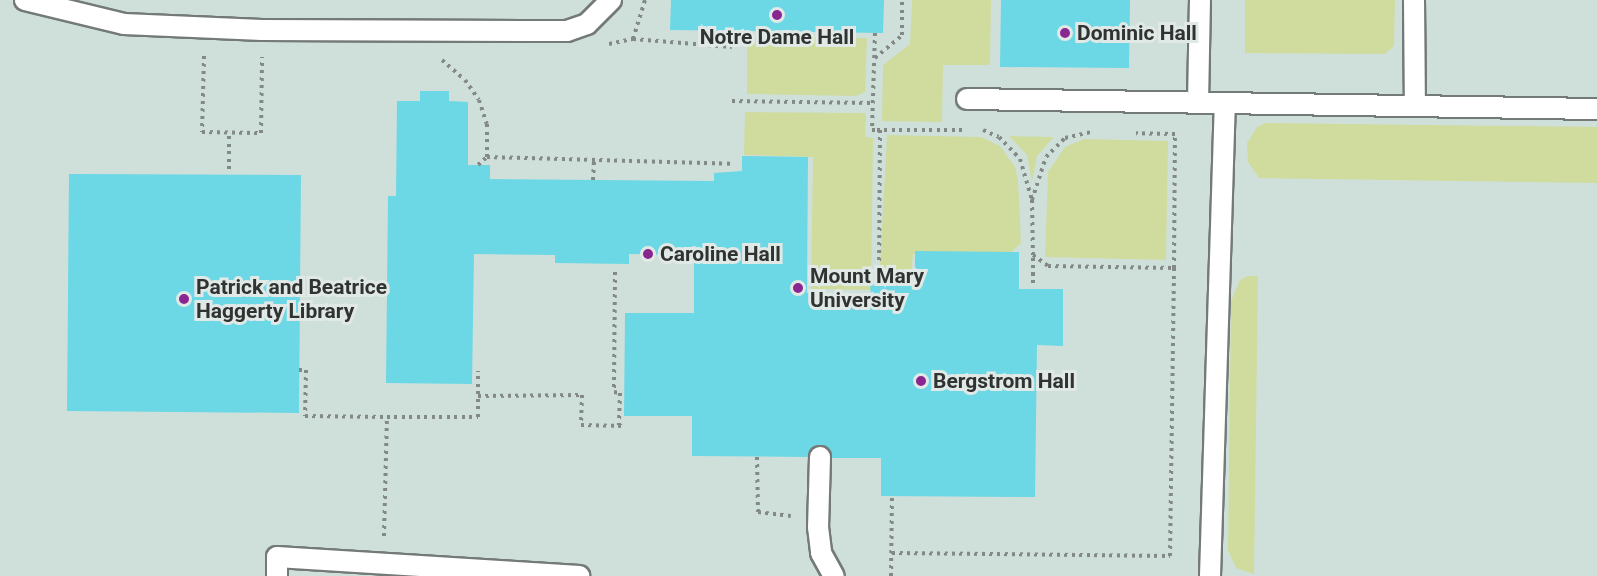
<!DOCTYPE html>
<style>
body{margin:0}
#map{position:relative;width:1597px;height:576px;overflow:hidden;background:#e1e9e7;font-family:Roboto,sans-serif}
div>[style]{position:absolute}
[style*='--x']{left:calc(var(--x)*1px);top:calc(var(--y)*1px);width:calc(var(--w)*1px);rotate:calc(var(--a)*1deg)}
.built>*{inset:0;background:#cfe0db}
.green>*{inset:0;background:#cfdc9e}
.building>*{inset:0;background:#6cd7e5}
.path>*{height:4px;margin-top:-2px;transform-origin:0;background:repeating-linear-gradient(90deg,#838987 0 3px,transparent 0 7.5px)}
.roads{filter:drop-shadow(2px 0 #737a78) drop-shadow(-2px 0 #737a78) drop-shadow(0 2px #737a78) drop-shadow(0 -2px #737a78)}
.lane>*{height:20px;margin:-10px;padding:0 10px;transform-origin:10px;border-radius:10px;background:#fff}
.dots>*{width:16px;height:16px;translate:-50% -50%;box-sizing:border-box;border:3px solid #e1e9e7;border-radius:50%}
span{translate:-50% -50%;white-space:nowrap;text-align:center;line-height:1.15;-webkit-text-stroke:6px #e1e9e7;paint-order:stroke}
.poi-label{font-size:21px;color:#303332;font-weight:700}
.left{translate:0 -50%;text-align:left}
</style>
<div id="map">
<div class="built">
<div style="clip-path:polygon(0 0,1597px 0,1597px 576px,0 576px)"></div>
</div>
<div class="green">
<div style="clip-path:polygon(912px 0,991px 0,990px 65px,943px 65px,942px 122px,882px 121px,883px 65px,910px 44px)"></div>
<div style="clip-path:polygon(1245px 0,1395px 0,1394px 46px,1385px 54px,1245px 53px)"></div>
<div style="clip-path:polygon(747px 37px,867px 38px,865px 92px,856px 96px,747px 94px)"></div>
<div style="clip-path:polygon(745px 112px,866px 113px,865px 137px,873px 138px,871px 290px,811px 289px,813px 157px,744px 155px)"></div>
<div style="clip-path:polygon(1266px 123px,1597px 127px,1597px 183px,1259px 178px,1248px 162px,1247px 143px,1257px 127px)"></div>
<div style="clip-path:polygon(887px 135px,981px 137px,1000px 146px,1015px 167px,1018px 180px,1021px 243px,1008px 255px,913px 254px,910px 284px,879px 282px)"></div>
<div style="clip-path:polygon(1009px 136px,1054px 137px,1037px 156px,1032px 182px,1027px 155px)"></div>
<div style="clip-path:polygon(1084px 139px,1168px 141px,1166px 260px,1045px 257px,1048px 172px,1065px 147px)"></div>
<div style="clip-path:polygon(1248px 276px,1258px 276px,1254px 574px,1236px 568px,1228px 550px,1231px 301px,1240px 280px)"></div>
</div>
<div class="building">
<div style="clip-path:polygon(671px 0,884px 0,883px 33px,670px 30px)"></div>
<div style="clip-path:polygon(1001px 0,1130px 0,1129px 68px,1000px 67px)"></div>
<div style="clip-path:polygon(420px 91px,449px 91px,449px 101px,468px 102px,468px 165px,490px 165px,490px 179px,714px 181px,714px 173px,742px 171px,742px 156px,808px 157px,807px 293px,871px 295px,870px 284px,915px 284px,915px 251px,1019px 252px,1019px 289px,1063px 289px,1063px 346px,1037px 345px,1035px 497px,881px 496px,881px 458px,832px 458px,827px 447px,820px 445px,810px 450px,808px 457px,692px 456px,692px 416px,624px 416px,625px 313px,694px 313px,694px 255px,629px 254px,629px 264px,555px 263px,555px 255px,474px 254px,472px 384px,386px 383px,388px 196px,396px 196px,397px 101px,420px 101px)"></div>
<div style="clip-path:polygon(69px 174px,301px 175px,299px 413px,67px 411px)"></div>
</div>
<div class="path">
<div style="--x:875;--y:33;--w:97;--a:91.8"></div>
<div style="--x:872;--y:130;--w:8;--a:0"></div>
<div style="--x:880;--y:130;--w:152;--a:90.4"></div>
<div style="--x:633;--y:39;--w:41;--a:-72.9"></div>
<div style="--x:609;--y:44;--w:25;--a:-12"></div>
<div style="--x:633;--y:39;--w:99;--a:4.6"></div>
<div style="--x:204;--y:56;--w:76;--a:91.5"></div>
<div style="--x:202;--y:132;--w:59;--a:1"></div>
<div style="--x:261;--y:133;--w:76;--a:-89.2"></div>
<div style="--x:875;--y:58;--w:35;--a:-40"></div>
<div style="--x:902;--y:35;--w:35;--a:-90"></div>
<div style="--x:442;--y:60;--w:30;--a:41"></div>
<div style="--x:465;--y:80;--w:24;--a:55"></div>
<div style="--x:479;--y:100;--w:25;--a:72"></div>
<div style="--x:487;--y:124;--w:33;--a:90"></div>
<div style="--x:732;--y:101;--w:141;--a:0.8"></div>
<div style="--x:877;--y:130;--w:89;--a:0"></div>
<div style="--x:983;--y:130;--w:17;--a:24"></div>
<div style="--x:999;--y:137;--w:30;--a:46"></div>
<div style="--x:1020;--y:159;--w:43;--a:73.7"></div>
<div style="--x:1032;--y:200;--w:55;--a:89"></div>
<div style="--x:1033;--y:255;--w:19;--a:36"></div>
<div style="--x:1048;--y:266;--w:126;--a:0.9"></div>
<div style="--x:1174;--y:268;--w:134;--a:-89.6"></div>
<div style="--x:1175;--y:134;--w:39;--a:-179"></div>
<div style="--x:478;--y:165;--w:12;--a:-42"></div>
<div style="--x:487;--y:157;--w:244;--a:1.6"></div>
<div style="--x:229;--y:169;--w:37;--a:-90"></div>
<div style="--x:593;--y:180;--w:20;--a:-87"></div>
<div style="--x:1032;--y:200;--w:45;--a:-72"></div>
<div style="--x:1046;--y:157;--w:27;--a:-45"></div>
<div style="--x:1065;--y:138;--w:26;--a:-13"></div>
<div style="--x:615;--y:272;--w:120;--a:90.5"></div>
<div style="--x:614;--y:392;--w:6;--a:9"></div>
<div style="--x:620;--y:393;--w:32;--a:92"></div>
<div style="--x:1033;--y:283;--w:28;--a:-90"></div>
<div style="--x:299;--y:370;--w:7;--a:0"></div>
<div style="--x:306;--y:370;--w:46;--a:91.2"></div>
<div style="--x:305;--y:416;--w:82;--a:0.7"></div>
<div style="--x:387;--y:417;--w:91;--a:0"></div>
<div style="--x:478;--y:417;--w:46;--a:-90"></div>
<div style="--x:478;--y:396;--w:104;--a:-0.6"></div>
<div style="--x:582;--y:395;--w:30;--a:92"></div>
<div style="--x:581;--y:425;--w:44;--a:1.3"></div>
<div style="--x:757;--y:457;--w:55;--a:89"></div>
<div style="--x:758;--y:512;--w:33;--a:7"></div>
<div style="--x:384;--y:536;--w:119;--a:-88.6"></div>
<div style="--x:892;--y:553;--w:278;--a:0.6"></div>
<div style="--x:1170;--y:556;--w:288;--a:-89.2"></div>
<div style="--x:891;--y:576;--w:80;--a:-89.3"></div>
</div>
<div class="roads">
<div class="lane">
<div style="--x:25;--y:0;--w:102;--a:13.6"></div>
<div style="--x:124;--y:24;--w:138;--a:2.5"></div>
<div style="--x:262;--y:30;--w:305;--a:0.2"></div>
<div style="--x:567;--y:31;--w:21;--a:-19"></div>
<div style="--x:587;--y:24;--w:34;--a:-45"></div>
<div style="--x:1414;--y:0;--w:106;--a:89.5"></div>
<div style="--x:967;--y:99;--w:630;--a:0.91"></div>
<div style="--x:1198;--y:103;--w:103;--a:-88.9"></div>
<div style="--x:820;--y:457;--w:70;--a:91.6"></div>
<div style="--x:818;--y:527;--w:26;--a:83"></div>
<div style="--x:821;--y:553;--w:26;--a:61"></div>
<div style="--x:277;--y:576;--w:19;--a:-90"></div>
<div style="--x:277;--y:557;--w:303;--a:3.6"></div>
<div style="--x:1210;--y:576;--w:473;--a:-88.2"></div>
</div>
</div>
<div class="dots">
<div style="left:777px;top:15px;background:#89268f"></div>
<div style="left:1065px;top:33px;background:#89268f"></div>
<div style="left:648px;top:254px;background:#89268f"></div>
<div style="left:798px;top:288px;background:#89268f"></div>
<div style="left:184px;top:299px;background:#89268f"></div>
<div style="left:921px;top:381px;background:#89268f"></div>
</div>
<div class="poi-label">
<span class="left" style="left:1077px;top:33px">Dominic Hall</span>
<span style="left:777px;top:37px">Notre Dame Hall</span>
<span class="left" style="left:660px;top:254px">Caroline Hall</span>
<span class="left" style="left:810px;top:288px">Mount Mary<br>University</span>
<span class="left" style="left:196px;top:299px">Patrick and Beatrice<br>Haggerty Library</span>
<span class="left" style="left:933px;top:381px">Bergstrom Hall</span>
</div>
</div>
